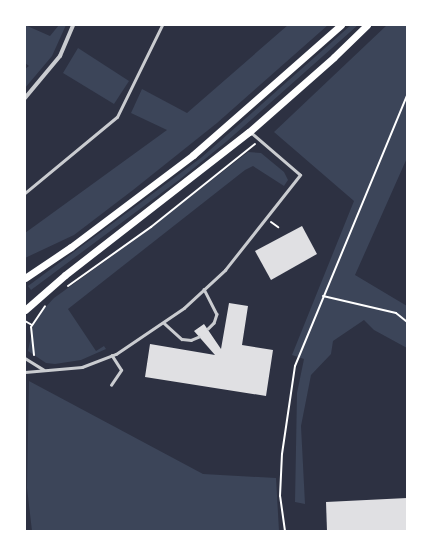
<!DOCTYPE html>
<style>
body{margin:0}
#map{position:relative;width:432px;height:556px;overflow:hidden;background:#2d3142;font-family:Figtree,sans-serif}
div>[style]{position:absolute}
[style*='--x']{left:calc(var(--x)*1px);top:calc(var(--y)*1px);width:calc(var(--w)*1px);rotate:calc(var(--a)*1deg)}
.green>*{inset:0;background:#3c4559}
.building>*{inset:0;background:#e0e0e3}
.path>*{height:2px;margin:-1px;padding:0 1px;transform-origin:1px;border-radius:1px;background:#fff}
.service>*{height:2.5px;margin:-1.25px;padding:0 1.25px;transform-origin:1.25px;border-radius:1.25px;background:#caccd0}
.minor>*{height:4px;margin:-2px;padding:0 2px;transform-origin:2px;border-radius:2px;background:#caccd0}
.secondary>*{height:7px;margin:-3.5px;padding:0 3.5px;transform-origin:3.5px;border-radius:3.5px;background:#fff}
span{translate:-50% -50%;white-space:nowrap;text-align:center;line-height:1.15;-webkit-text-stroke:4px #fff;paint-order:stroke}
.frame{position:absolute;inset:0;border:26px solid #fff;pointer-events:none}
</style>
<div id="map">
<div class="green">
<div style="clip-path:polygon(25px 25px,50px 36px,59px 25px,66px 25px,52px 56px,25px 88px,25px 69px,29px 66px,25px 63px)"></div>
<div style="clip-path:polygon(288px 25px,328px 25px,217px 123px,133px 190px,74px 235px,25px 258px,25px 233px,167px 130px,131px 113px,142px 89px,187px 113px)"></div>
<div style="clip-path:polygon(351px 25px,358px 25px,226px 142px,179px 180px,31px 290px,28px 286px,202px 157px)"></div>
<div style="clip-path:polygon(387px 25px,407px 25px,407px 158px,355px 275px,407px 306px,407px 348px,374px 330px,364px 320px,333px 341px,331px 354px,311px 375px,301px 426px,305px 504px,295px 502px,297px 393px,304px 359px,292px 355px,354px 201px,274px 132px)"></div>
<div style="clip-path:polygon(78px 48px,129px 81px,114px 104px,63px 73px)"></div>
<div style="clip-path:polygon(248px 152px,261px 153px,284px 172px,288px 180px,284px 186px,253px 166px,245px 170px,68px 309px,96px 351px,104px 346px,106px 349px,81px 360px,55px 364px,46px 363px,28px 351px,33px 326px,41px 312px,54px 298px,136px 239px)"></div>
<div style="clip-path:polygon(29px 381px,203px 474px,276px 478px,279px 531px,32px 531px,27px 488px)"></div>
</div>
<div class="building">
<div style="clip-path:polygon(302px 226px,317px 254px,271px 280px,255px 251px)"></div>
<div style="clip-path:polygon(229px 303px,248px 306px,242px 345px,273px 350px,266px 396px,145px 377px,150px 344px,215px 355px,194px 331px,204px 324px,221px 349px)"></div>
<div style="clip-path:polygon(407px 498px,407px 531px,327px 531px,326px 502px)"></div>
</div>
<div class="path">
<div style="--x:271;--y:222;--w:9;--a:36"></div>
<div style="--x:68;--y:286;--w:102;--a:-35.4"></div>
<div style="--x:151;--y:227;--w:133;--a:-38.6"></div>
<div style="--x:323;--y:296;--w:75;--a:13.1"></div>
<div style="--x:396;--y:313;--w:14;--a:39"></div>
<div style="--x:25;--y:321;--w:8;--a:30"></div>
<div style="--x:34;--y:355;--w:28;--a:-96"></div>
<div style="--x:31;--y:327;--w:25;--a:-56"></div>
<div style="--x:285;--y:531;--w:35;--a:-98"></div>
<div style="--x:280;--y:496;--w:42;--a:-87.3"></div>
<div style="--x:282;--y:454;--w:89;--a:-81.6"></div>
<div style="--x:295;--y:366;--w:292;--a:-67.5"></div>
</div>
<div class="service">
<div style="--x:25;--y:193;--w:119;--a:-39.6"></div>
<div style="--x:117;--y:117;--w:102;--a:-63.9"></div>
<div style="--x:204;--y:289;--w:28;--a:63"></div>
<div style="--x:217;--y:314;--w:9;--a:108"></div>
<div style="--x:214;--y:323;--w:8;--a:135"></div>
<div style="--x:164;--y:323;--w:24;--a:42"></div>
<div style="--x:182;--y:339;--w:9;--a:6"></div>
<div style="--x:191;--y:340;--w:8;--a:-23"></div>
<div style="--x:25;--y:358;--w:22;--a:32"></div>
<div style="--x:25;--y:372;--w:57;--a:-5"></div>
<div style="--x:82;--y:367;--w:36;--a:-21"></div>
<div style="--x:116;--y:354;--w:82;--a:-34.1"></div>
<div style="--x:184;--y:308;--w:56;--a:-42.8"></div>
<div style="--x:225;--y:270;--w:121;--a:-51.7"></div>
<div style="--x:300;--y:175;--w:65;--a:-139.4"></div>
<div style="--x:111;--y:385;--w:18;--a:-56"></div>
<div style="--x:121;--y:370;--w:17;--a:-123"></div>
</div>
<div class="minor">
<div style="--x:25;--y:98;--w:55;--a:-50.2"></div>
<div style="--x:60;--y:56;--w:34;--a:-67"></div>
</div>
<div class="secondary">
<div style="--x:25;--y:278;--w:55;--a:-34"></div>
<div style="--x:71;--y:247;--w:153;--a:-37"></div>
<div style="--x:193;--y:155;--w:197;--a:-41.3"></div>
<div style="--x:25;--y:310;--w:53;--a:-41.2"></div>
<div style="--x:65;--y:275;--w:233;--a:-37.9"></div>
<div style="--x:249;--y:132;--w:113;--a:-41.4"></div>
<div style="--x:334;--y:57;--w:46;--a:-44.1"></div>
</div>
<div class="frame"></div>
</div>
